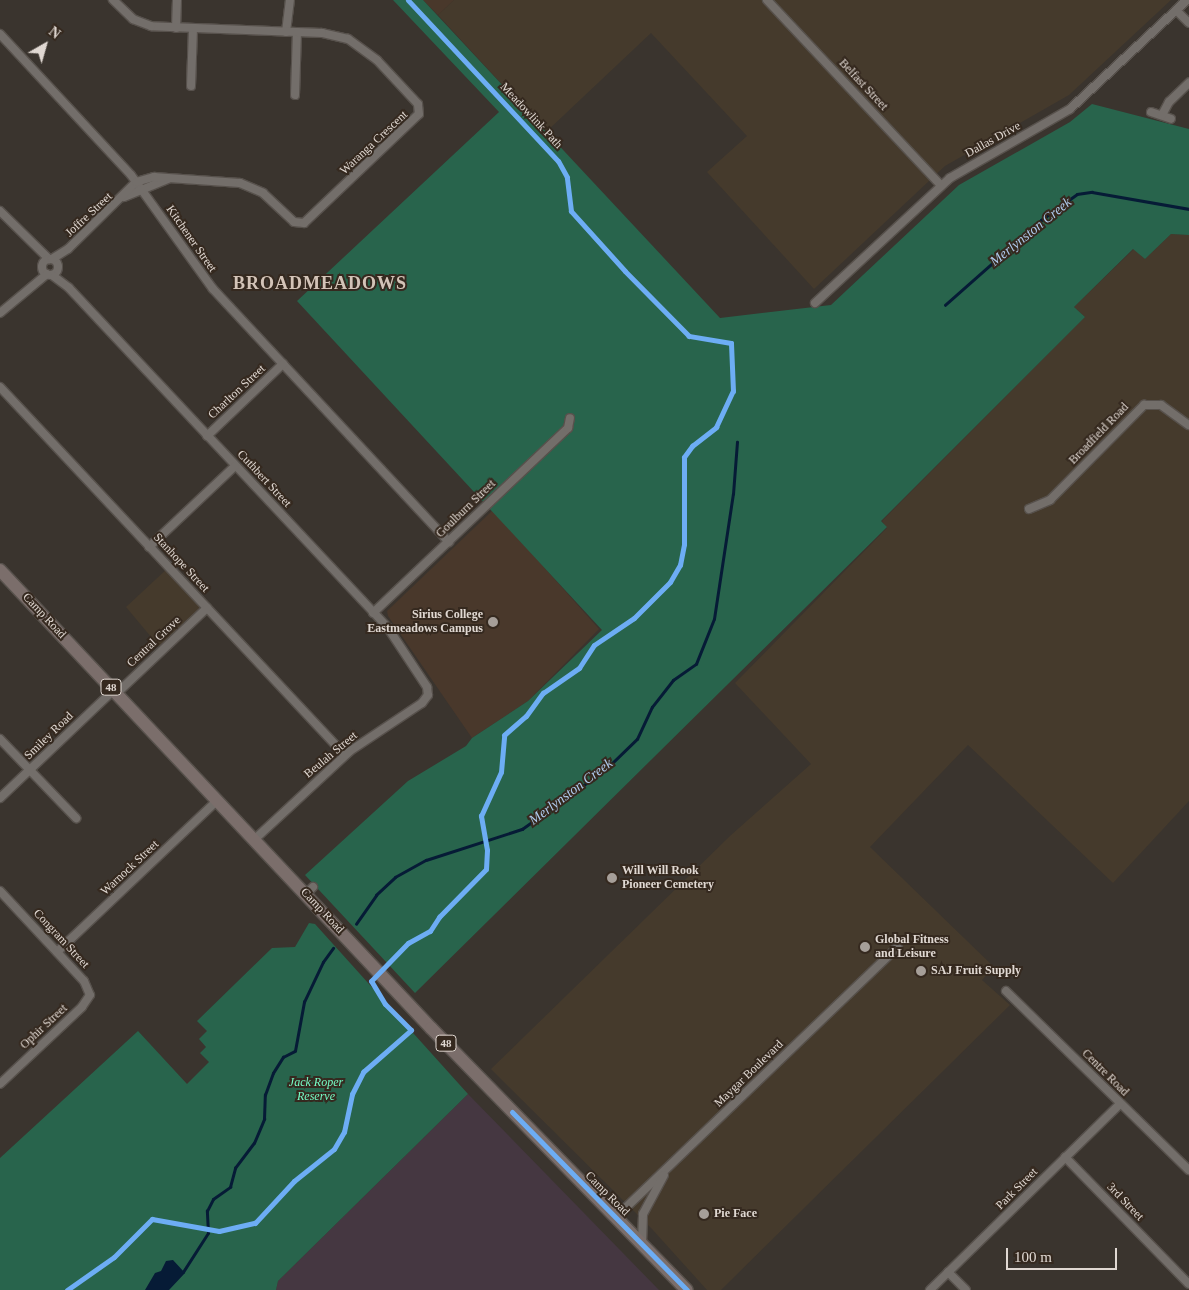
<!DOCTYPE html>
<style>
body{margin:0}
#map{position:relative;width:1189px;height:1290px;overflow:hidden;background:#3a342e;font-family:Georgia,serif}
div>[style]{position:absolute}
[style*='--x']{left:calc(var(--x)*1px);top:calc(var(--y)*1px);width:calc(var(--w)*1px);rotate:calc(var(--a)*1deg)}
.commercial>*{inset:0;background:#453a2c}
.industrial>*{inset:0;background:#453741}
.built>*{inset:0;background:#49382b}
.green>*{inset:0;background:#28644c}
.water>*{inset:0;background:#061b36}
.stream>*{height:2.5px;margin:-1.25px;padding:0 1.25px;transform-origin:1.25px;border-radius:1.25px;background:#061b36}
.roads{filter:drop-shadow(1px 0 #57514c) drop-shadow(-1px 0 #57514c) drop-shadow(0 1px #57514c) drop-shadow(0 -1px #57514c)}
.street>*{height:8px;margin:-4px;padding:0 4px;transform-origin:4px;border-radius:4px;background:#736e6a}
.street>.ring{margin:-4px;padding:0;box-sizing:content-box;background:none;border:8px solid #736e6a;border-radius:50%}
.primary>*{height:12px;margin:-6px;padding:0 6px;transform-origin:6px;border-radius:6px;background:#7b6e6b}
.cycleway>*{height:5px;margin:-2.5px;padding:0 2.5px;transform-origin:2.5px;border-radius:2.5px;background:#6dadf4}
.dots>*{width:14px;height:14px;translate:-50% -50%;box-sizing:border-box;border:2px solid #35291f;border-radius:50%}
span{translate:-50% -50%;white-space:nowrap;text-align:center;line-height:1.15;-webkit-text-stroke:4px #35291f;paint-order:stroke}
.shield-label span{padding:1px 4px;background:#35291f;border:1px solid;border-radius:4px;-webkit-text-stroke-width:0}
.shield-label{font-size:11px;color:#e0d8d2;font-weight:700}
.street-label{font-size:12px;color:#e0d8d2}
.poi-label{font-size:12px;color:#e0d8d2;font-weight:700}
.right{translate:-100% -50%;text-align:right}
.left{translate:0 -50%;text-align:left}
.park-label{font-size:12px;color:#76fec7;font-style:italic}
.water-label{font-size:14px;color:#b0cbee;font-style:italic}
.district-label{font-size:18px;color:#d3c4b8;font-weight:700;letter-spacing:1px}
.north{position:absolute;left:20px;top:20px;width:50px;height:50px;-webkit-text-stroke:4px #35291f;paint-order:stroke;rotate:38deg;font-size:14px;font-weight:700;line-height:20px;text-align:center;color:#e0d8d2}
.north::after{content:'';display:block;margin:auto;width:18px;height:22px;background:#e0d8d2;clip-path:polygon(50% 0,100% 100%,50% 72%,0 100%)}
.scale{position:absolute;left:1006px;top:1248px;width:111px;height:22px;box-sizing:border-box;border:2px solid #e0d8d2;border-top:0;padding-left:6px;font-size:15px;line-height:18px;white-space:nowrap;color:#e0d8d2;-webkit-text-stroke:4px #35291f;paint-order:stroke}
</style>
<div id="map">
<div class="commercial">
<div style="clip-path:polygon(454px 0,1171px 0,1069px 95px,945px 166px,814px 289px,707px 172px,747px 136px,651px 33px,546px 132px,438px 15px)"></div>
<div style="clip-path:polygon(1171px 234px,1189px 235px,1189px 801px,1113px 883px,968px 745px,870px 847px,994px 967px,982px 980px,1010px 1005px,721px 1290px,707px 1290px,652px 1229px,491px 1069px,730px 836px,811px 764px,735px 683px,887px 528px,882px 521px,1085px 317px,1074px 307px,1134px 249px,1145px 259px)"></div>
<div style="clip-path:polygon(169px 567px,207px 608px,162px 650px,126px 607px)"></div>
</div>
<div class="industrial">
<div style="clip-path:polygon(468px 1094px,659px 1290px,276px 1290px,278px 1281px)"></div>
</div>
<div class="built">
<div style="clip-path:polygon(423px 0,454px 0,438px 15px)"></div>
<div style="clip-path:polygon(493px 510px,599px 629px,528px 701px,472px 738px,388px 616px,387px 611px)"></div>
</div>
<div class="green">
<div style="clip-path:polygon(393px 0,423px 0,720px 318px,831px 305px,959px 185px,1070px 122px,1092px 104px,1189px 129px,1189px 235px,1171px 234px,1145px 259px,1133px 249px,1074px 307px,1085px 317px,881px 521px,887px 527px,415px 993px,305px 875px,408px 781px,466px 746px,472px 738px,528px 701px,602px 630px,297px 301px,499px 112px)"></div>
<div style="clip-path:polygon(309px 923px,315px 924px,468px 1094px,278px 1281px,276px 1290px,0 1290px,0 1158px,138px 1031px,187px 1084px,209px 1062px,200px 1053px,206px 1047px,199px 1039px,207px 1031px,197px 1021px,272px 948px,295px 947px)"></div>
</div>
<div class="water">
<div style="clip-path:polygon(173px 1260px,185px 1273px,169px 1290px,145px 1290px,155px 1273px,161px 1271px,166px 1261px)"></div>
</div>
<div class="stream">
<div style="--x:945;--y:305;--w:128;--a:-41.5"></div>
<div style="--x:1041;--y:220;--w:44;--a:-35.8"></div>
<div style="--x:1077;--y:194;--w:15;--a:-8"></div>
<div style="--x:1092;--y:192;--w:98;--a:9.9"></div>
<div style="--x:356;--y:924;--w:35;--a:-55"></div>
<div style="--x:376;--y:895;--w:26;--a:-43"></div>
<div style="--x:395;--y:877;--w:35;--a:-29"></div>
<div style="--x:426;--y:860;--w:101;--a:-17.9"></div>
<div style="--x:522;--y:829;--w:103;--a:-35.5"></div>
<div style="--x:606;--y:769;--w:43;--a:-44.1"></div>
<div style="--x:637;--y:739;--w:35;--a:-65"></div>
<div style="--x:652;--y:707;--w:34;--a:-52"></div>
<div style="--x:673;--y:680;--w:28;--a:-35"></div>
<div style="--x:696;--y:664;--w:48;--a:-68.2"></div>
<div style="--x:714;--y:619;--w:126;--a:-81.4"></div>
<div style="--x:733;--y:494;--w:52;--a:-85.6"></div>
<div style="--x:183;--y:1272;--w:46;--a:-57.3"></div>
<div style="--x:208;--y:1233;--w:22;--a:-93"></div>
<div style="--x:207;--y:1211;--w:13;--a:-63"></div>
<div style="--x:213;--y:1199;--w:21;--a:-35"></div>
<div style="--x:230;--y:1187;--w:20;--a:-75"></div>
<div style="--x:235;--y:1168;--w:31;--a:-53"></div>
<div style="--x:254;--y:1143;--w:26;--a:-67"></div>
<div style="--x:264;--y:1119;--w:24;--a:-88"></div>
<div style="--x:265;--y:1095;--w:23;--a:-70"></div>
<div style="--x:273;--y:1073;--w:19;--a:-58"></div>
<div style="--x:283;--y:1057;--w:13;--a:-27"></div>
<div style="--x:295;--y:1051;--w:50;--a:-79.6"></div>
<div style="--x:304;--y:1002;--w:44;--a:-64.6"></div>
<div style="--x:323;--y:962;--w:17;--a:-54"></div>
</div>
<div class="roads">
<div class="street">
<div style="--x:767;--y:0;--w:254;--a:46.8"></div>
<div style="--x:1176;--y:10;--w:18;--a:45"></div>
<div style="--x:176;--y:28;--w:28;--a:-88"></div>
<div style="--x:286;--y:32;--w:32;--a:-83"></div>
<div style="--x:0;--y:34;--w:192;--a:47.1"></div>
<div style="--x:131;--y:175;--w:140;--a:54.3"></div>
<div style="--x:213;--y:289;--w:346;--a:47"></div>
<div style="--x:191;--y:86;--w:58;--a:-88"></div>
<div style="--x:295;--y:95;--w:63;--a:-88.2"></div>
<div style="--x:1151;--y:112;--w:21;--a:19"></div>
<div style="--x:1162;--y:115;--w:15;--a:-62"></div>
<div style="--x:1169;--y:102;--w:28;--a:-44"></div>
<div style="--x:124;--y:197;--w:48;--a:-22.2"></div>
<div style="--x:0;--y:211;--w:69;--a:44.4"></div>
<div class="ring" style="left:42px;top:259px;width:8px;height:8px"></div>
<div style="--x:52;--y:259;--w:19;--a:-32"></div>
<div style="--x:68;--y:249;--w:95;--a:-44.6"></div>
<div style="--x:136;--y:182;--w:19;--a:-16"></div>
<div style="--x:154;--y:177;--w:86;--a:4"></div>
<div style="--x:240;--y:183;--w:25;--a:23"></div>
<div style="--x:263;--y:193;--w:42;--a:43.1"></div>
<div style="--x:294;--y:222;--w:10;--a:6"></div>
<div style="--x:304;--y:223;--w:158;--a:-43.5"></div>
<div style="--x:419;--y:114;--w:10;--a:-96"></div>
<div style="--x:418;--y:104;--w:60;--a:-133"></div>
<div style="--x:377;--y:60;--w:36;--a:-144"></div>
<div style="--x:348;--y:39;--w:27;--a:-167"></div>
<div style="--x:322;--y:33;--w:171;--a:-177.7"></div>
<div style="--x:151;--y:26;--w:19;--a:-159"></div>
<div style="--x:133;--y:19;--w:28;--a:-136"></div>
<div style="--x:52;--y:275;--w:21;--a:37"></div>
<div style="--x:69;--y:288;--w:466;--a:46.8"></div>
<div style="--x:388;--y:628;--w:71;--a:56.5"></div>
<div style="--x:427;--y:687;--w:8;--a:83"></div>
<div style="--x:428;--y:695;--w:10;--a:127"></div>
<div style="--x:422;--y:703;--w:87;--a:146.3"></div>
<div style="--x:350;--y:751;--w:131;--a:137.2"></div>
<div style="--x:815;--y:303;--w:184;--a:-42.8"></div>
<div style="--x:950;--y:178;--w:138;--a:-29.9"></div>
<div style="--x:1070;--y:109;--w:160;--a:-43"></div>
<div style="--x:0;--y:313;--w:61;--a:-39.7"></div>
<div style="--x:0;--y:387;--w:504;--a:46.85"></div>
<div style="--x:207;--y:436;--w:105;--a:-43.5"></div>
<div style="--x:1029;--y:509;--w:23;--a:-23"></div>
<div style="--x:1050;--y:500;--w:134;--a:-45.3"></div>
<div style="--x:1144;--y:405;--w:17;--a:0"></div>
<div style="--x:1161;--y:405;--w:34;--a:36"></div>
<div style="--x:149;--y:547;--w:118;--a:-43.3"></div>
<div style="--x:373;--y:613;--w:269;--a:-43.5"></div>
<div style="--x:568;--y:428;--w:10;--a:-79"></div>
<div style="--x:117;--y:693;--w:124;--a:-43.4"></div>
<div style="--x:0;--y:739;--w:110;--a:46.1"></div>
<div style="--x:0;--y:798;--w:157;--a:-43.5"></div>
<div style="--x:0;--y:891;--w:123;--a:47"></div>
<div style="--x:84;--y:981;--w:15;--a:67"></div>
<div style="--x:90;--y:995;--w:14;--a:124"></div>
<div style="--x:82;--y:1007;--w:112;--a:136.8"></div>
<div style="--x:306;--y:894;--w:10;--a:-45"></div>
<div style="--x:57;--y:952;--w:221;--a:-43.4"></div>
<div style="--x:1006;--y:991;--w:256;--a:44.4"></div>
<div style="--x:1065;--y:1157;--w:177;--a:45.7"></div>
<div style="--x:616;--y:1217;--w:390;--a:-43.8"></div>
<div style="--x:642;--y:1243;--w:29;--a:-88"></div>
<div style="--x:643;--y:1214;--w:44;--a:-61.7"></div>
<div style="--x:948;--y:1272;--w:25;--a:45"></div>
<div style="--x:930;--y:1290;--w:266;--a:-44.4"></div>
</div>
<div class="primary">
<div style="--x:0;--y:570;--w:629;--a:46.74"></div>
<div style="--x:431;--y:1028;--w:366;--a:45.7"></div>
</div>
</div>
<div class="cycleway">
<div style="--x:512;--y:1112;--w:250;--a:45.5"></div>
<div style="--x:67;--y:1290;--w:57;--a:-35.1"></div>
<div style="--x:114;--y:1257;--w:54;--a:-45"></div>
<div style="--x:152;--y:1219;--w:68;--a:10.2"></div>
<div style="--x:219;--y:1231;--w:37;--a:-13"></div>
<div style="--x:255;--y:1223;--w:57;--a:-47.1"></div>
<div style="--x:294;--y:1181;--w:51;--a:-38.7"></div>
<div style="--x:334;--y:1149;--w:20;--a:-60"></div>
<div style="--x:344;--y:1132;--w:39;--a:-78"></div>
<div style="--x:352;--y:1094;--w:25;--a:-63"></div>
<div style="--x:363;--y:1072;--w:64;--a:-41.2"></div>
<div style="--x:411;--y:1030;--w:37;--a:-135"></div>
<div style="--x:385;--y:1004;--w:27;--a:-121"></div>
<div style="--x:371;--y:981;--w:53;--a:-45.8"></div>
<div style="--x:408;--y:943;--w:25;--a:-29"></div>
<div style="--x:430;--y:931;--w:17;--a:-57"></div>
<div style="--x:439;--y:917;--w:67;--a:-45.6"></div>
<div style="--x:486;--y:869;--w:19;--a:-87"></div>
<div style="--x:487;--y:850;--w:35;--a:-100"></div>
<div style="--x:481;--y:816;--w:48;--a:-65.6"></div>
<div style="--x:501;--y:772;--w:37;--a:-85"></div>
<div style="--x:504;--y:735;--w:29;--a:-41"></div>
<div style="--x:526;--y:716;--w:29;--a:-54"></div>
<div style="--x:543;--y:693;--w:44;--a:-34.8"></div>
<div style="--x:579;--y:668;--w:27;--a:-57"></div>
<div style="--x:594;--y:645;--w:48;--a:-34"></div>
<div style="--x:634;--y:618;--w:51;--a:-45"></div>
<div style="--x:670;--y:582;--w:20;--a:-60"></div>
<div style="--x:680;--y:565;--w:21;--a:-79"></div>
<div style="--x:684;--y:544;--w:87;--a:-90"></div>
<div style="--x:684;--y:457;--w:14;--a:-54"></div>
<div style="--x:692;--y:446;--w:31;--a:-38"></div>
<div style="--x:716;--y:427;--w:40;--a:-65"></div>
<div style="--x:733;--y:391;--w:48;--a:-92.4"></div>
<div style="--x:731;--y:343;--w:43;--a:-170.5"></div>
<div style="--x:689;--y:336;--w:91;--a:-134.6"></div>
<div style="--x:625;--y:271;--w:81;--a:-132"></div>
<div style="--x:571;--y:211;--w:34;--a:-97"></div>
<div style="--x:567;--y:177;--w:18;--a:-119"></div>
<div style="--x:558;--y:161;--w:220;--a:-133"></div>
</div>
<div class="dots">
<div style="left:493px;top:622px;background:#a69f99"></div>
<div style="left:612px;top:878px;background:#a69f99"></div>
<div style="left:865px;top:947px;background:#a69f99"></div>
<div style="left:921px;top:971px;background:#a69f99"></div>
<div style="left:704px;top:1214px;background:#a69f99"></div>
</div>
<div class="shield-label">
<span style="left:111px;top:687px">48</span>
<span style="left:446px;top:1043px">48</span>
</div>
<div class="street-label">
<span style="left:863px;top:85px;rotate:47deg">Belfast Street</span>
<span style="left:531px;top:116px;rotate:47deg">Meadowlink Path</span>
<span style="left:993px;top:140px;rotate:-29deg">Dallas Drive</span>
<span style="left:374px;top:143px;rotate:-43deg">Waranga Crescent</span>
<span style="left:89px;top:215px;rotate:-43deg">Joffre Street</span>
<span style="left:191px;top:239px;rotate:55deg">Kitchener Street</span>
<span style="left:237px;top:392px;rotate:-43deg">Charlton Street</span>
<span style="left:1099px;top:434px;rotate:-46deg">Broadfield Road</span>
<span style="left:264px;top:479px;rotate:47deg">Cuthbert Street</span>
<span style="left:466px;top:509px;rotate:-44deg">Goulburn Street</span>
<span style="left:181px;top:563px;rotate:47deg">Stanhope Street</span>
<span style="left:44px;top:616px;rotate:47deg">Camp Road</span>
<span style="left:154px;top:642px;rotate:-43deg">Central Grove</span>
<span style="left:49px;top:736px;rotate:-44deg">Smiley Road</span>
<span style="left:331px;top:755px;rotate:-40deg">Beulah Street</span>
<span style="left:130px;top:868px;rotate:-43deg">Warnock Street</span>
<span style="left:322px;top:911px;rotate:47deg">Camp Road</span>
<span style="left:61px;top:939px;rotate:47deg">Congram Street</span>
<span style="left:44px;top:1027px;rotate:-43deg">Ophir Street</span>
<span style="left:1105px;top:1073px;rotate:45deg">Centre Road</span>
<span style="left:749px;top:1074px;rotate:-44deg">Maygar Boulevard</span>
<span style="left:1017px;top:1189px;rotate:-45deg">Park Street</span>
<span style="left:607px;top:1194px;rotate:45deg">Camp Road</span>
<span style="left:1125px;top:1202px;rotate:46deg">3rd Street</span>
</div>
<div class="poi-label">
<span class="right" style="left:483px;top:622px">Sirius College<br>Eastmeadows Campus</span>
<span class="left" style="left:622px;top:878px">Will Will Rook<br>Pioneer Cemetery</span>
<span class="left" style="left:875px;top:947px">Global Fitness<br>and Leisure</span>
<span class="left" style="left:931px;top:971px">SAJ Fruit Supply</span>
<span class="left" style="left:714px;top:1214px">Pie Face</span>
</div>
<div class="park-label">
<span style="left:316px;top:1090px">Jack Roper<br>Reserve</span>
</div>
<div class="water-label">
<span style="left:1031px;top:232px;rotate:-39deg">Merlynston Creek</span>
<span style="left:571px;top:792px;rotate:-37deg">Merlynston Creek</span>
</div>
<div class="district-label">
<span style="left:320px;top:283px">BROADMEADOWS</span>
</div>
<div class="north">N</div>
<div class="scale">100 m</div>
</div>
